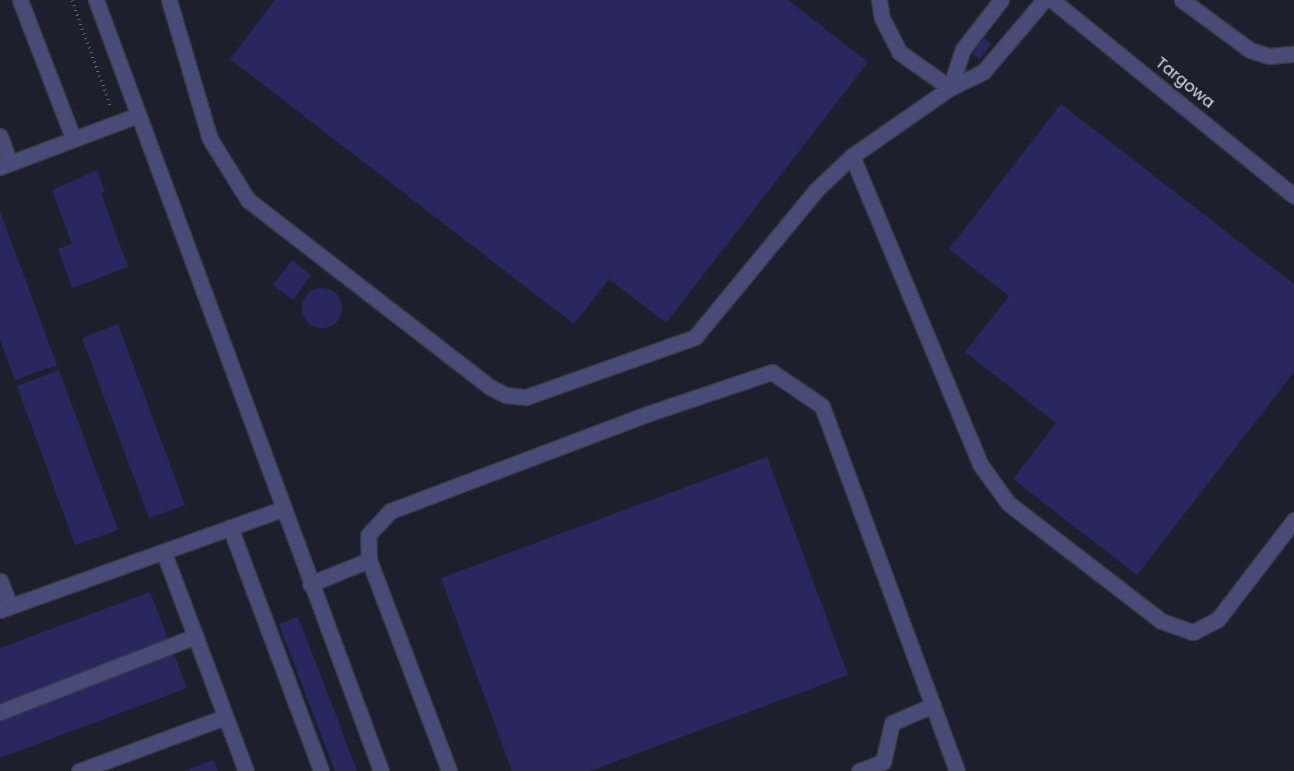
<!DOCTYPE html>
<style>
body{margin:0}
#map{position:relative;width:1294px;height:771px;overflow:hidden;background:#1e1f2d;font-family:Poppins,sans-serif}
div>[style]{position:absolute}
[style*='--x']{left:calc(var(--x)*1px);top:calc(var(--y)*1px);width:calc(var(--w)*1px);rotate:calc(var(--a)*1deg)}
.building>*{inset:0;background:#28285f}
.round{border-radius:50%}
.path>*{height:3px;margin-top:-1.5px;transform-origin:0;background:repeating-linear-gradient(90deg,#676874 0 1px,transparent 0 5px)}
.roads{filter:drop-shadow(1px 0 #383947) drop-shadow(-1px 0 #383947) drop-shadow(0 1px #383947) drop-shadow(0 -1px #383947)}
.minor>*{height:15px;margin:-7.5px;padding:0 7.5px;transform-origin:7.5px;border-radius:7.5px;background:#484b76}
span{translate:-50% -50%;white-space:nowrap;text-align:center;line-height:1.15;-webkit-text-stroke:5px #1e1f2d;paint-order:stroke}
.street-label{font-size:16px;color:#dadbe4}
</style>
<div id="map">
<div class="building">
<div style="clip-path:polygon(275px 0,788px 0,868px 62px,666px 323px,609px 279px,574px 324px,230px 59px)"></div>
<div style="clip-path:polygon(984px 38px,991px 44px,980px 59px,972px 53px)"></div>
<div style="clip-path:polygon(1061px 104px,1294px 284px,1294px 372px,1137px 575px,1013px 479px,1056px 423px,965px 352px,1009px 296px,949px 249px)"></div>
<div style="clip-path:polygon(97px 170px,105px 192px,101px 193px,128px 267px,72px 288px,58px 249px,72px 244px,52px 190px)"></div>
<div style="clip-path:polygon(0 211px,57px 365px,15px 380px,0 340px)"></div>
<div style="clip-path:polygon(292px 260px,311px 275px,293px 300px,273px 285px)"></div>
<div class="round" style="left:302px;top:288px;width:40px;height:40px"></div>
<div style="clip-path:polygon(118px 324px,185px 505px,149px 518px,82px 338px)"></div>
<div style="clip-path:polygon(59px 370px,118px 530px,75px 545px,17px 386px)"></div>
<div style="clip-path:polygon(767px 457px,848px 675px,590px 771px,512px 771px,441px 578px)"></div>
<div style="clip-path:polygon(150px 592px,187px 688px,0 758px,0 648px)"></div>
<div style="clip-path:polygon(298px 617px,341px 728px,332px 732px,341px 729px,357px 771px,335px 771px,279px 624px)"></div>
<div style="clip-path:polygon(213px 760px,218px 771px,184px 771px)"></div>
</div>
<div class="path">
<div style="--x:72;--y:0;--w:114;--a:70"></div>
</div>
<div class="roads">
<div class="minor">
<div style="--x:20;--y:0;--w:148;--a:69"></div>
<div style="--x:96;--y:0;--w:822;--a:69.71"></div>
<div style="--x:169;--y:0;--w:145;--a:73.6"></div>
<div style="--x:210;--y:139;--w:72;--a:58.1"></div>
<div style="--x:248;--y:200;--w:306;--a:37.7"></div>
<div style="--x:490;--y:387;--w:18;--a:27"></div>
<div style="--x:506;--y:395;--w:20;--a:6"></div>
<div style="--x:526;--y:397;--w:179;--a:-19.5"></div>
<div style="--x:695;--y:337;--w:190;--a:-50.5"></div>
<div style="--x:816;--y:190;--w:50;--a:-43.4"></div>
<div style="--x:852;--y:156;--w:119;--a:-34.8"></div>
<div style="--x:950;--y:88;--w:37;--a:-26"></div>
<div style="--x:983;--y:72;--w:94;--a:-49.7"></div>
<div style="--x:879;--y:0;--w:18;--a:81"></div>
<div style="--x:882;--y:18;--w:38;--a:63"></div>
<div style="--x:899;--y:52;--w:62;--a:35.2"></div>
<div style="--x:1052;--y:0;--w:311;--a:39"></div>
<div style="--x:1182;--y:0;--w:84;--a:36.3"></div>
<div style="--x:1250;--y:50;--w:20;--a:18"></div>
<div style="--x:1269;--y:56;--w:25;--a:-5"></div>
<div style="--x:950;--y:88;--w:41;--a:-71.6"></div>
<div style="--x:963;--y:49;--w:62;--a:-52.2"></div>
<div style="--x:0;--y:136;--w:29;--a:70"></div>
<div style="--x:852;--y:156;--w:334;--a:67.4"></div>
<div style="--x:980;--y:464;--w:48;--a:54.3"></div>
<div style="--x:1008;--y:503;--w:193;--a:37.6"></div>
<div style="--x:1161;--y:621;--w:34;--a:19"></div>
<div style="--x:1193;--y:632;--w:28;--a:-27"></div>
<div style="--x:1218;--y:619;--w:125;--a:-52.5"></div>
<div style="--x:0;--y:167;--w:144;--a:-20.7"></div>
<div style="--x:230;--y:527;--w:260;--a:69.5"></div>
<div style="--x:164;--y:553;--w:233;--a:69.4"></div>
<div style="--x:369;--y:560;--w:226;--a:69.2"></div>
<div style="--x:0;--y:581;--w:27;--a:68"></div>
<div style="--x:310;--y:584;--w:64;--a:-22.1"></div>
<div style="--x:369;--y:560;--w:25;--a:-92"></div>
<div style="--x:368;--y:535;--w:33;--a:-47"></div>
<div style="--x:390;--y:511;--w:275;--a:-20.7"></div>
<div style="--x:647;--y:414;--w:132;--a:-18.6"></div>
<div style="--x:772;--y:372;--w:60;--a:34.2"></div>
<div style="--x:822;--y:406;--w:389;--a:69.7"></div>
<div style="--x:0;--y:610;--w:300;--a:-19.7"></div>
<div style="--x:0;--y:712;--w:210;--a:-21.2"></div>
<div style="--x:79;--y:771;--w:156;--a:-20.3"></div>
<div style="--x:859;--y:771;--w:26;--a:-21"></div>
<div style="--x:883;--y:762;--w:40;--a:-77"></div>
<div style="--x:892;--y:723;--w:45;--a:-23.7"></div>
</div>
</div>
<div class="street-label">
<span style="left:1185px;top:83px;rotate:39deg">Targowa</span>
</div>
</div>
